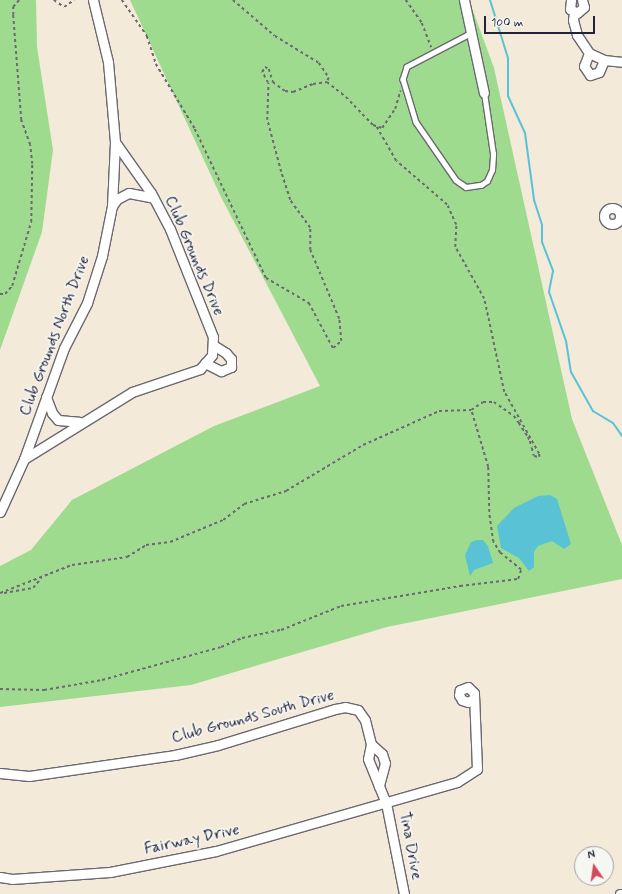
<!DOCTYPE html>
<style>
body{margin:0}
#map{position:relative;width:622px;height:894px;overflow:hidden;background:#f3ead9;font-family:Mynerve,sans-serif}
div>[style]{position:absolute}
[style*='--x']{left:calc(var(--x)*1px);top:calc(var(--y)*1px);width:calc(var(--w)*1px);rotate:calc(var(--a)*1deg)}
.green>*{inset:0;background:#9fdb8f}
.water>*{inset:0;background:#59c3d5}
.stream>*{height:2px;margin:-1px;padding:0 1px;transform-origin:1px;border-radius:1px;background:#59c3d5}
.path>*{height:1.5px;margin-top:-0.75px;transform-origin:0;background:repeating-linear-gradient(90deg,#6b6872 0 3px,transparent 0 6px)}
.roads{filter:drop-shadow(1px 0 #6b6872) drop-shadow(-1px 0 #6b6872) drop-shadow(0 1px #6b6872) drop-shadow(0 -1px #6b6872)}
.lane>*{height:4.5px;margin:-2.25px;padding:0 2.25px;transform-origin:2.25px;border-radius:2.25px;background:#fff}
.street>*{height:9px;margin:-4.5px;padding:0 4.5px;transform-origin:4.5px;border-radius:4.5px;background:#fff}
.street>.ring{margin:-4.5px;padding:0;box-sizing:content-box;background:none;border:9px solid #fff;border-radius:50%}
span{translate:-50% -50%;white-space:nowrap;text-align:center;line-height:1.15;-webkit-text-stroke:3.5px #f6f6f2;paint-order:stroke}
.street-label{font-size:16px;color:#22223b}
.north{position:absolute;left:574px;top:846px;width:40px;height:40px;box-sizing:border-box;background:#f6f6f2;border:1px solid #a1a1a9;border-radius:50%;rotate:347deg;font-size:11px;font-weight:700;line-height:16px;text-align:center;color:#22223b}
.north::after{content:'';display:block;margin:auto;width:14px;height:18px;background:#d1495b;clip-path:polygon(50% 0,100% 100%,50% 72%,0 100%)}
.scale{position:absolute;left:484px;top:16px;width:111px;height:18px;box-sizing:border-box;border:2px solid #22223b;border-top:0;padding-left:5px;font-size:12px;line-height:14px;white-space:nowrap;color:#22223b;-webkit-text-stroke:3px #f6f6f2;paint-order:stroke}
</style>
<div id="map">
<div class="green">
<div style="clip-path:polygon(0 0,36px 0,37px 47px,53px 150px,42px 232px,0 350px)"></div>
<div style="clip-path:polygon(130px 0,469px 0,494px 68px,572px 419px,622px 545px,622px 579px,387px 627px,191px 685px,0 707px,0 566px,31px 550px,72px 500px,214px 426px,320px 386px,221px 197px)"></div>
</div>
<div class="water">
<div style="clip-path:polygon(550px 495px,557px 499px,571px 544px,564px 549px,552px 541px,538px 546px,534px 552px,534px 567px,529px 571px,519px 558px,501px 548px,497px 526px,514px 508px,538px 496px)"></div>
<div style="clip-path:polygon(477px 540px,483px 540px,488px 546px,493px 563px,474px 570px,470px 576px,465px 555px,471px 542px)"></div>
</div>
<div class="stream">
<div style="--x:490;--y:0;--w:61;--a:72.8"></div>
<div style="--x:508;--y:58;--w:38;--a:90"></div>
<div style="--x:508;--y:96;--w:41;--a:65.3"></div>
<div style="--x:525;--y:133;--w:68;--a:82.3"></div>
<div style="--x:534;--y:200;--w:26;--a:72"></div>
<div style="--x:542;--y:225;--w:17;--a:90"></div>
<div style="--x:542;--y:242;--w:31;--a:69"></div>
<div style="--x:553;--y:271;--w:21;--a:101"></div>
<div style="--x:549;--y:292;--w:52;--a:70.9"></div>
<div style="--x:566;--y:341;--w:31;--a:81"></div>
<div style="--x:571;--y:372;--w:45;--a:60.6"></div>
<div style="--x:593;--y:411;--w:23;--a:31"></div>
<div style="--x:613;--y:423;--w:16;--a:55"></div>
</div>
<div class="path">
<div style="--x:54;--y:0;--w:12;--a:35"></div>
<div style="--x:64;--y:7;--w:12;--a:-35"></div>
<div style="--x:122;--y:0;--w:44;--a:55.2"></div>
<div style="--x:147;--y:36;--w:29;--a:72"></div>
<div style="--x:156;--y:64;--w:76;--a:59"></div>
<div style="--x:195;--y:129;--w:165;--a:64.5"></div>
<div style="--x:266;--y:278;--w:50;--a:30.2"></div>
<div style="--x:309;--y:303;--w:51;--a:61.9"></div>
<div style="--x:333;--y:348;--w:11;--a:-41"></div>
<div style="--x:341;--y:341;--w:22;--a:-95"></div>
<div style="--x:339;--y:319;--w:75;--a:-112.8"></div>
<div style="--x:310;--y:250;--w:22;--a:-90"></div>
<div style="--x:310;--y:228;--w:34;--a:-126"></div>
<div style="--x:290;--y:200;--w:29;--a:-108"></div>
<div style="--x:281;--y:172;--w:54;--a:-105.1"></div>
<div style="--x:267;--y:120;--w:37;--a:-88"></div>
<div style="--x:268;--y:83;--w:13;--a:-119"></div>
<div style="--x:262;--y:72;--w:6;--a:-59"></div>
<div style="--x:265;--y:67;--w:4;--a:27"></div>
<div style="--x:269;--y:69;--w:14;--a:73"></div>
<div style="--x:273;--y:82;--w:15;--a:37"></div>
<div style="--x:285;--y:91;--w:8;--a:7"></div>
<div style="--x:293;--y:92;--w:22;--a:-22"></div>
<div style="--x:313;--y:84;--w:14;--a:-8"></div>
<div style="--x:327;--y:82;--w:24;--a:38"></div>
<div style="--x:346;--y:97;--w:39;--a:46"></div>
<div style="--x:373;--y:125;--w:9;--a:18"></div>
<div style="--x:382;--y:128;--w:23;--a:-56"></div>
<div style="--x:395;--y:109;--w:19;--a:-74"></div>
<div style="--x:233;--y:0;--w:55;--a:40.6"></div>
<div style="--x:275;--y:36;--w:52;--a:31.5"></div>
<div style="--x:319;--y:63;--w:18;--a:56"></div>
<div style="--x:329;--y:78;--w:4;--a:117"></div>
<div style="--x:406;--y:0;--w:28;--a:55"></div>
<div style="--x:422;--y:23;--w:26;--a:69"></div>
<div style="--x:0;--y:294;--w:5;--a:0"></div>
<div style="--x:5;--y:294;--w:11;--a:-49"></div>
<div style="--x:12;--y:286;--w:67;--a:-73.5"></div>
<div style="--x:31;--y:222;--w:58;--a:-89"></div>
<div style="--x:32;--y:164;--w:19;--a:-96"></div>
<div style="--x:30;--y:145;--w:27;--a:-110"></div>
<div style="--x:21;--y:120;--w:105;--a:-94.4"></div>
<div style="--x:13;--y:15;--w:8;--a:-90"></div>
<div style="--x:13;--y:7;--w:9;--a:-49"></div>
<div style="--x:0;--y:593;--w:77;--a:-21.3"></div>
<div style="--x:72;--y:565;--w:56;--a:-8.3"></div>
<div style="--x:127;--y:557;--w:22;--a:-32"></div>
<div style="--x:146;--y:545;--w:24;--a:-7"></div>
<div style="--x:170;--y:542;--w:57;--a:-22.5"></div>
<div style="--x:223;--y:520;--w:26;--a:-37"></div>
<div style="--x:244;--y:504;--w:44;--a:-17.2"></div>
<div style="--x:286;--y:491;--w:90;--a:-30.9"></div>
<div style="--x:363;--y:445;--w:83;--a:-24.1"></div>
<div style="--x:439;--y:411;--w:32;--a:-2"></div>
<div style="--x:471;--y:410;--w:14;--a:-34"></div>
<div style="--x:483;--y:402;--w:11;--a:0"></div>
<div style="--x:494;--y:402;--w:24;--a:35"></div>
<div style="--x:514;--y:416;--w:9;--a:54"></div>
<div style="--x:519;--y:423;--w:17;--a:57"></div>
<div style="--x:528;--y:437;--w:4;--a:63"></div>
<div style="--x:530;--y:441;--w:7;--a:74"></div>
<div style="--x:532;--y:448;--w:8;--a:76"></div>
<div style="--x:534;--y:456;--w:5;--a:11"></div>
<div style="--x:539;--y:457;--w:3;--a:-90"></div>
<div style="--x:539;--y:454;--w:71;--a:-119.4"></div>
<div style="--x:504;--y:392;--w:95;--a:-102.1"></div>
<div style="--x:484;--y:299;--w:60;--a:-119.1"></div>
<div style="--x:455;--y:247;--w:22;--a:-87"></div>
<div style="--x:456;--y:225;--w:22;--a:-114"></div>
<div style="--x:447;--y:205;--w:67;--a:-139.2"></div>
<div style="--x:396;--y:161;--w:39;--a:-120"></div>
<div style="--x:4;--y:593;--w:29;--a:-10"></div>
<div style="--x:33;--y:588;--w:13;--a:-51"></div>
<div style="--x:0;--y:689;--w:44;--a:1.3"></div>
<div style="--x:44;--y:690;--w:59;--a:-9.8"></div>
<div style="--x:102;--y:680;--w:123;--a:-15.5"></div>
<div style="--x:221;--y:647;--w:23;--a:-23"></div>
<div style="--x:242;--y:638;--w:40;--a:-12"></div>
<div style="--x:281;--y:630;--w:65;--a:-21.8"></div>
<div style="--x:341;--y:606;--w:121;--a:-9.5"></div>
<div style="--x:460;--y:586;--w:58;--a:-6.9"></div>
<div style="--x:518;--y:579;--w:9;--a:-72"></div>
<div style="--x:521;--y:570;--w:27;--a:-141"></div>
<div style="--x:500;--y:553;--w:13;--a:-122"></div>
<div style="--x:493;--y:542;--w:30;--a:-98"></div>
<div style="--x:489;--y:512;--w:45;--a:-91.3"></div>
<div style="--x:488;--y:467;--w:59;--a:-106.6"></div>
</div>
<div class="roads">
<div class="lane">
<div style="--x:470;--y:34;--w:71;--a:152.4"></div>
<div style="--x:407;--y:67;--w:13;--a:108"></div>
<div style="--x:403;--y:79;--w:45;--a:73.2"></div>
<div style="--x:416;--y:122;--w:70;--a:55.4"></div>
<div style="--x:456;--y:180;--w:12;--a:35"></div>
<div style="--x:466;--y:187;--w:15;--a:-8"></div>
<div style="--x:481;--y:185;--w:7;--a:-34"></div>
<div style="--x:487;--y:181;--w:12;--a:-66"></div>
<div style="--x:492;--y:170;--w:16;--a:-86"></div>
<div style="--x:493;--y:154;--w:62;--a:-98.4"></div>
</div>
<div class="street">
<div style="--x:464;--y:0;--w:95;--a:77.9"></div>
<div style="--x:571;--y:0;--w:9;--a:96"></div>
<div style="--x:570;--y:9;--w:8;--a:30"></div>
<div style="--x:577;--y:13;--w:9;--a:-41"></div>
<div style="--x:584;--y:7;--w:7;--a:-106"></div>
<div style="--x:574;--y:13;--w:7;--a:98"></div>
<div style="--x:573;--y:20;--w:16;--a:75"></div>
<div style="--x:577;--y:35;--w:22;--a:56"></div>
<div style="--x:589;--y:53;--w:17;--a:25"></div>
<div style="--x:604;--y:60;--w:18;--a:6"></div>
<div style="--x:589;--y:53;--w:14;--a:111"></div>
<div style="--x:584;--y:66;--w:11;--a:56"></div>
<div style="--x:590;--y:75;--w:9;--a:-18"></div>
<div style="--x:599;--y:72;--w:13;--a:-67"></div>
<div style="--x:112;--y:206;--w:9;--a:-54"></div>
<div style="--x:117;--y:199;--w:13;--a:-27"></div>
<div style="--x:129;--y:193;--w:25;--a:11"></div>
<div class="ring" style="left:604px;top:208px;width:7px;height:7px"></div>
<div style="--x:205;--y:363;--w:18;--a:27"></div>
<div style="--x:221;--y:371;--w:11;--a:-22"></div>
<div style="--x:231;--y:367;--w:8;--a:-90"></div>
<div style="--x:231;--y:359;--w:8;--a:-130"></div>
<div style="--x:226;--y:353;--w:15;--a:-148"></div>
<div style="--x:46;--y:397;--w:17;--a:69"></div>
<div style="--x:52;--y:413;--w:9;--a:49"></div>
<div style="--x:58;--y:420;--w:21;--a:5"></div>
<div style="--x:24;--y:459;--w:127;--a:-31.8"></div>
<div style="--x:132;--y:392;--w:72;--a:-18.7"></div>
<div style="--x:200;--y:369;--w:18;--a:-49"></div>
<div style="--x:212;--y:355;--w:18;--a:-87"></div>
<div style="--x:213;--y:337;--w:116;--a:-111.7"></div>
<div style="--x:170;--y:229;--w:41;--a:-117.8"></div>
<div style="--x:151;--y:193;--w:62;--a:-125.2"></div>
<div style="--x:0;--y:512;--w:58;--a:-65.6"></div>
<div style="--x:24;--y:459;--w:118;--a:-70.2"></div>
<div style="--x:64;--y:348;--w:51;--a:-62.9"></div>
<div style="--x:87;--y:303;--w:49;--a:-72.3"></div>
<div style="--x:102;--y:256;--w:51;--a:-78.7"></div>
<div style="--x:112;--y:206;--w:64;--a:-87.3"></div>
<div style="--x:115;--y:142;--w:80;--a:-95"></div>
<div style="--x:108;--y:62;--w:64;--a:-103.6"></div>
<div style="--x:371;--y:744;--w:15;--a:42"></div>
<div style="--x:382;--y:754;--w:9;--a:72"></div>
<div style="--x:385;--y:763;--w:24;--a:105"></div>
<div style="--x:0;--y:773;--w:29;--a:6"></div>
<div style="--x:29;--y:776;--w:148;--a:-8.2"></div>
<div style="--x:175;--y:755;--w:44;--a:-13.1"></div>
<div style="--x:218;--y:745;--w:122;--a:-17.1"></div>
<div style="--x:335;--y:709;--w:10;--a:-11"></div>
<div style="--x:345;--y:707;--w:13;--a:13"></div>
<div style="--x:358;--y:710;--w:12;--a:55"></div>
<div style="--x:365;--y:720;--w:25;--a:76"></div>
<div style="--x:371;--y:744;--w:15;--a:101"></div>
<div style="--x:368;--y:759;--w:48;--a:67.8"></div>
<div style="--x:386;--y:803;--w:93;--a:78.8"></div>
<div style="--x:0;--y:877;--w:12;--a:9"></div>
<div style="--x:12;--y:879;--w:98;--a:-4.1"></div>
<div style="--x:110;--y:872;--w:108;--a:-11.2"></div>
<div style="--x:216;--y:851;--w:251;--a:-16"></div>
<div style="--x:457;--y:782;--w:24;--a:-33"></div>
<div style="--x:477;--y:769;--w:76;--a:-92.3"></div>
<div style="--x:474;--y:693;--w:8;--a:-135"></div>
<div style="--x:468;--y:687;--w:9;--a:159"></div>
<div style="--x:460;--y:690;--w:5;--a:101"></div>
<div style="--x:459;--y:695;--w:6;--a:59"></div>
<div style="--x:462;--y:700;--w:6;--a:18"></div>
<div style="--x:468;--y:702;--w:6;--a:-31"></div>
<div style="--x:620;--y:894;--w:2;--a:0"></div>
</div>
</div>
<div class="street-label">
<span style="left:194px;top:256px;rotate:67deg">Club Grounds Drive</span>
<span style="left:55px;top:336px;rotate:-69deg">Club Grounds North Drive</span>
<span style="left:253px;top:717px;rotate:-15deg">Club Grounds South Drive</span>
<span style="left:192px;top:840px;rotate:-12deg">Fairway Drive</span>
<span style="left:410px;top:846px;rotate:79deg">Tina Drive</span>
</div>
<div class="north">N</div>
<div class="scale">100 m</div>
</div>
